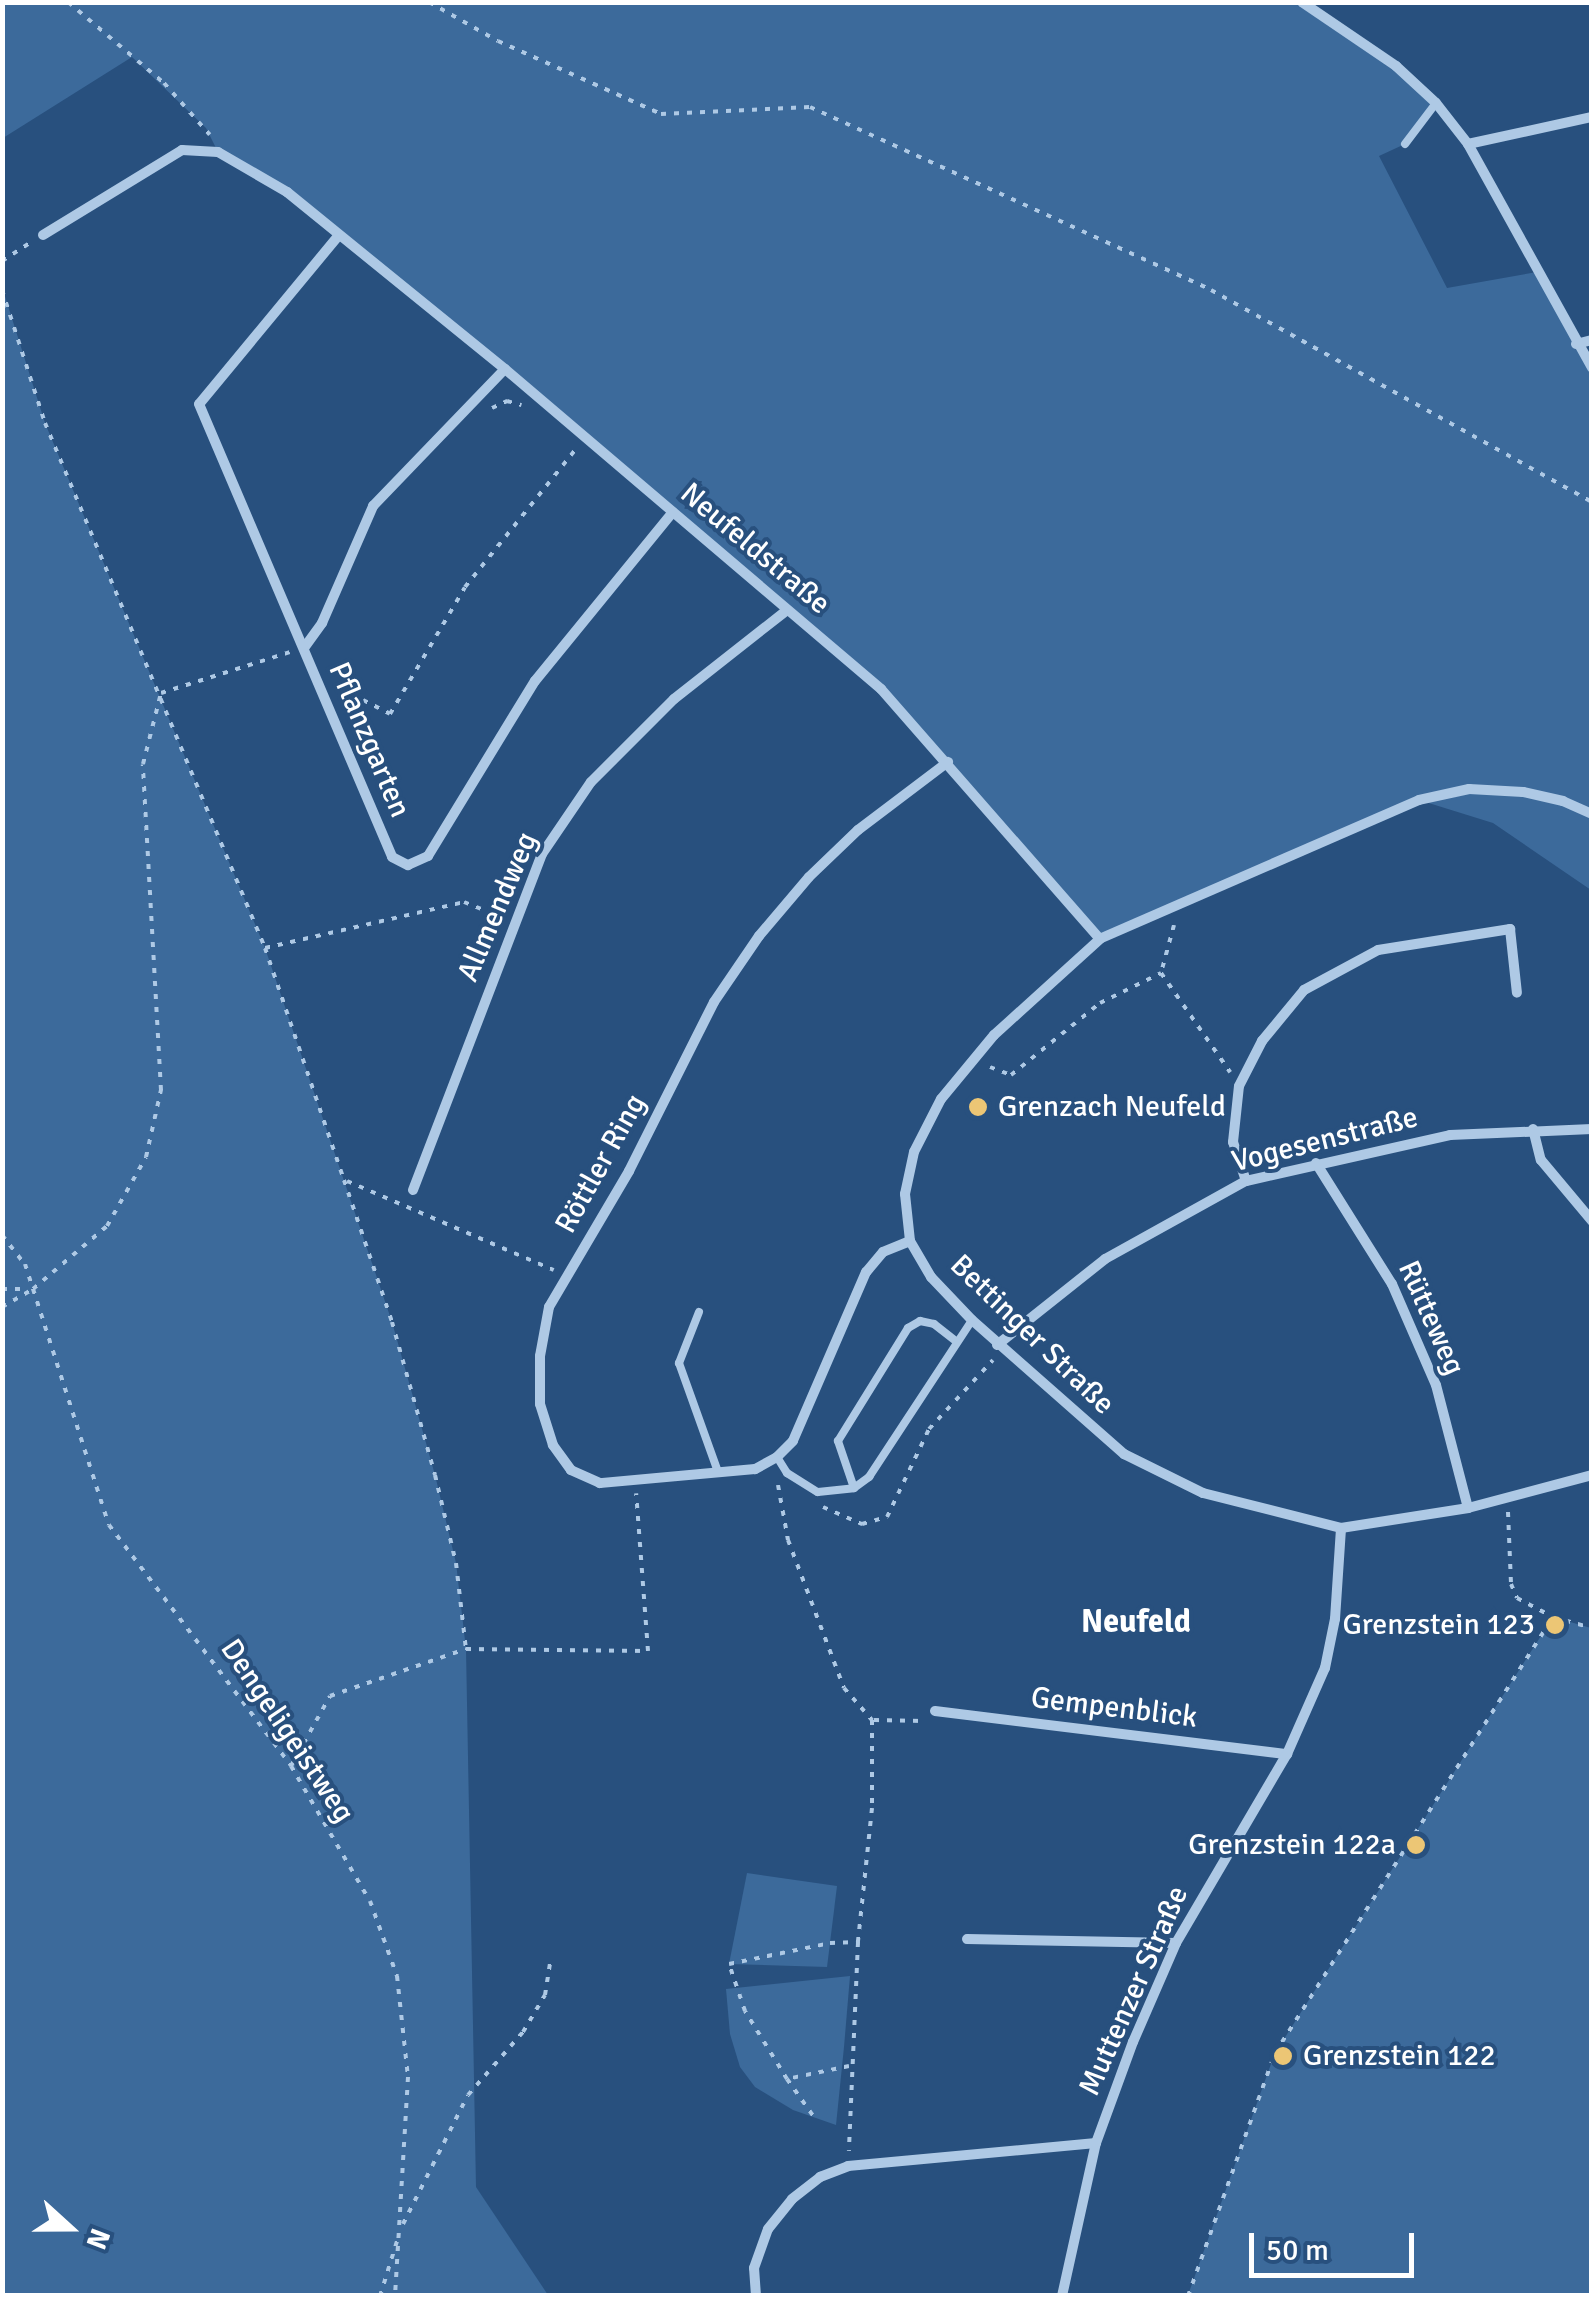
<!DOCTYPE html>
<meta charset="utf-8">
<style>
body{margin:0}
#map{position:relative;width:1594px;height:2298px;overflow:hidden;background:#28507e;font-family:Signika,sans-serif}
div>[style]{position:absolute}
[style*='--x']{left:calc(var(--x)*1px);top:calc(var(--y)*1px);width:calc(var(--w)*1px);rotate:calc(var(--a)*1deg)}
.green>*{inset:0;background:#3c6a9b}
.path>*{height:4px;margin-top:-2px;transform-origin:0;background:repeating-linear-gradient(90deg,#aec9e5 0 5px,transparent 0 13px)}
.lane>*{height:8px;margin:-4px;padding:0 4px;transform-origin:4px;border-radius:4px;background:#aec9e5}
.street>*{height:10px;margin:-5px;padding:0 5px;transform-origin:5px;border-radius:5px;background:#aec9e5}
.dots>*{width:28px;height:28px;translate:-50% -50%;box-sizing:border-box;border:5px solid #28507e;border-radius:50%}
span{translate:-50% -50%;white-space:nowrap;text-align:center;line-height:1.15;-webkit-text-stroke:8px #28507e;paint-order:stroke}
.street-label{font-size:30px;color:#fff}
.poi-label{font-size:30px;color:#fff}
.left{translate:0 -50%;text-align:left}
.right{translate:-100% -50%;text-align:right}
.neighbourhood-label{font-size:32px;color:#fff;font-weight:700}
.frame{position:absolute;inset:0;border:5px solid #fff;pointer-events:none}
.north{position:absolute;left:20px;top:2178px;width:100px;height:100px;-webkit-text-stroke:8px #28507e;paint-order:stroke;rotate:111deg;font-size:28px;font-weight:700;line-height:40px;text-align:center;color:#fff}
.north::after{content:'';display:block;margin:auto;width:35px;height:45px;background:#fff;clip-path:polygon(50% 0,100% 100%,50% 72%,0 100%)}
.scale{position:absolute;left:1249px;top:2233px;width:165px;height:45px;box-sizing:border-box;border:5px solid #fff;border-top:0;padding-left:12px;font-size:30px;line-height:35px;white-space:nowrap;color:#fff;-webkit-text-stroke:8px #28507e;paint-order:stroke}
</style>
<div id="map">
<div class="green">
<div style="clip-path:polygon(3px 3px,1302px 3px,1334px 20px,1436px 103px,1405px 144px,1379px 156px,1447px 288px,1537px 272px,1591px 368px,1591px 890px,1493px 823px,1419px 800px,1100px 939px,881px 688px,287px 193px,218px 152px,206px 128px,132px 57px,3px 138px)"></div>
<div style="clip-path:polygon(3px 290px,45px 423px,265px 948px,392px 1322px,435px 1475px,456px 1563px,466px 1649px,476px 2187px,548px 2295px,3px 2295px)"></div>
<div style="clip-path:polygon(1553px 1617px,1591px 1628px,1591px 2295px,1188px 2295px,1275px 2053px)"></div>
<div style="clip-path:polygon(747px 1873px,837px 1886px,827px 1967px,729px 1964px)"></div>
<div style="clip-path:polygon(850px 1976px,844px 2047px,836px 2125px,793px 2110px,755px 2087px,740px 2067px,730px 2034px,726px 1989px)"></div>
</div>
<div class="path">
<div style="--x:68;--y:2;--w:126;--a:40.2"></div>
<div style="--x:164;--y:83;--w:69;--a:48.5"></div>
<div style="--x:429;--y:2;--w:79;--a:29.5"></div>
<div style="--x:498;--y:41;--w:179;--a:24.1"></div>
<div style="--x:661;--y:114;--w:149;--a:-2.7"></div>
<div style="--x:810;--y:107;--w:441;--a:24.5"></div>
<div style="--x:1211;--y:290;--w:436;--a:29.1"></div>
<div style="--x:2;--y:261;--w:33;--a:-33"></div>
<div style="--x:2;--y:290;--w:140;--a:72.1"></div>
<div style="--x:45;--y:423;--w:569;--a:67.26"></div>
<div style="--x:265;--y:948;--w:245;--a:71.2"></div>
<div style="--x:344;--y:1180;--w:150;--a:71.3"></div>
<div style="--x:392;--y:1322;--w:159;--a:74.3"></div>
<div style="--x:435;--y:1475;--w:90;--a:76.6"></div>
<div style="--x:456;--y:1563;--w:87;--a:83.4"></div>
<div style="--x:492;--y:408;--w:17;--a:-25"></div>
<div style="--x:507;--y:401;--w:15;--a:16"></div>
<div style="--x:161;--y:693;--w:135;--a:-17.6"></div>
<div style="--x:352;--y:719;--w:22;--a:-60"></div>
<div style="--x:363;--y:700;--w:30;--a:27"></div>
<div style="--x:390;--y:714;--w:147;--a:-59.4"></div>
<div style="--x:465;--y:587;--w:176;--a:-51.2"></div>
<div style="--x:1174;--y:925;--w:50;--a:105.2"></div>
<div style="--x:1161;--y:973;--w:121;--a:55.1"></div>
<div style="--x:265;--y:948;--w:204;--a:-13"></div>
<div style="--x:464;--y:902;--w:27;--a:22"></div>
<div style="--x:489;--y:912;--w:42;--a:-53.7"></div>
<div style="--x:990;--y:1067;--w:22;--a:21"></div>
<div style="--x:1011;--y:1075;--w:114;--a:-39"></div>
<div style="--x:1100;--y:1003;--w:68;--a:-26.2"></div>
<div style="--x:347;--y:1181;--w:225;--a:23.3"></div>
<div style="--x:2;--y:1235;--w:37;--a:52"></div>
<div style="--x:25;--y:1264;--w:274;--a:72.2"></div>
<div style="--x:109;--y:1525;--w:302;--a:52.9"></div>
<div style="--x:291;--y:1766;--w:156;--a:59.7"></div>
<div style="--x:370;--y:1901;--w:80;--a:70.2"></div>
<div style="--x:397;--y:1976;--w:102;--a:83.8"></div>
<div style="--x:408;--y:2077;--w:219;--a:93.4"></div>
<div style="--x:2;--y:1289;--w:26;--a:0"></div>
<div style="--x:2;--y:1307;--w:36;--a:-30"></div>
<div style="--x:33;--y:1289;--w:97;--a:-40.4"></div>
<div style="--x:107;--y:1226;--w:79;--a:-60.5"></div>
<div style="--x:146;--y:1157;--w:69;--a:-77.4"></div>
<div style="--x:161;--y:1090;--w:326;--a:-93.2"></div>
<div style="--x:143;--y:764;--w:73;--a:-75.8"></div>
<div style="--x:778;--y:1485;--w:56;--a:79.7"></div>
<div style="--x:788;--y:1540;--w:158;--a:69.3"></div>
<div style="--x:844;--y:1688;--w:43;--a:48.8"></div>
<div style="--x:872;--y:1720;--w:88;--a:90"></div>
<div style="--x:872;--y:1808;--w:135;--a:96"></div>
<div style="--x:858;--y:1942;--w:209;--a:92.5"></div>
<div style="--x:823;--y:1507;--w:43;--a:23.6"></div>
<div style="--x:862;--y:1524;--w:26;--a:-16"></div>
<div style="--x:887;--y:1517;--w:98;--a:-64.5"></div>
<div style="--x:929;--y:1429;--w:94;--a:-47.2"></div>
<div style="--x:1508;--y:1512;--w:72;--a:87.6"></div>
<div style="--x:1511;--y:1584;--w:15;--a:67"></div>
<div style="--x:1517;--y:1598;--w:41;--a:27.8"></div>
<div style="--x:1553;--y:1617;--w:41;--a:15.8"></div>
<div style="--x:874;--y:1720;--w:50;--a:1.1"></div>
<div style="--x:291;--y:1766;--w:80;--a:-60.9"></div>
<div style="--x:330;--y:1696;--w:144;--a:-19.1"></div>
<div style="--x:466;--y:1649;--w:182;--a:0.6"></div>
<div style="--x:648;--y:1651;--w:158;--a:-94.3"></div>
<div style="--x:849;--y:2066;--w:63;--a:168.2"></div>
<div style="--x:787;--y:2079;--w:80;--a:-121.7"></div>
<div style="--x:745;--y:2011;--w:50;--a:-108.8"></div>
<div style="--x:729;--y:1964;--w:103;--a:-11.7"></div>
<div style="--x:830;--y:1943;--w:28;--a:-2"></div>
<div style="--x:787;--y:2079;--w:47;--a:54.6"></div>
<div style="--x:403;--y:2224;--w:144;--a:-63.3"></div>
<div style="--x:468;--y:2095;--w:84;--a:-48.9"></div>
<div style="--x:523;--y:2032;--w:43;--a:-59.3"></div>
<div style="--x:545;--y:1995;--w:32;--a:-81"></div>
<div style="--x:380;--y:2296;--w:61;--a:-72.8"></div>
<div style="--x:1188;--y:2296;--w:258;--a:-70.3"></div>
<div style="--x:1275;--y:2053;--w:517;--a:-57.48"></div>
</div>
<div class="lane">
<div style="--x:1405;--y:144;--w:51;--a:-52.9"></div>
<div style="--x:699;--y:1312;--w:55;--a:111.4"></div>
<div style="--x:679;--y:1363;--w:116;--a:70.3"></div>
<div style="--x:777;--y:1457;--w:19;--a:58"></div>
<div style="--x:787;--y:1473;--w:36;--a:32"></div>
<div style="--x:818;--y:1492;--w:36;--a:-6"></div>
<div style="--x:854;--y:1488;--w:19;--a:-36"></div>
<div style="--x:869;--y:1477;--w:188;--a:-56.7"></div>
<div style="--x:854;--y:1488;--w:50;--a:-108.8"></div>
<div style="--x:838;--y:1441;--w:133;--a:-58.2"></div>
<div style="--x:908;--y:1328;--w:14;--a:-30"></div>
<div style="--x:920;--y:1321;--w:14;--a:12"></div>
<div style="--x:934;--y:1324;--w:29;--a:38"></div>
</div>
<div class="street">
<div style="--x:1302;--y:2;--w:114;--a:34.2"></div>
<div style="--x:1396;--y:66;--w:54;--a:42.8"></div>
<div style="--x:1436;--y:103;--w:52;--a:52"></div>
<div style="--x:1468;--y:144;--w:256;--a:61"></div>
<div style="--x:1468;--y:144;--w:127;--a:-12.3"></div>
<div style="--x:43;--y:235;--w:163;--a:-31.4"></div>
<div style="--x:182;--y:150;--w:36;--a:3"></div>
<div style="--x:218;--y:152;--w:80;--a:30.1"></div>
<div style="--x:287;--y:192;--w:281;--a:39.1"></div>
<div style="--x:505;--y:369;--w:494;--a:40.4"></div>
<div style="--x:881;--y:689;--w:332;--a:48.8"></div>
<div style="--x:339;--y:235;--w:219;--a:129.6"></div>
<div style="--x:199;--y:404;--w:492;--a:66.9"></div>
<div style="--x:392;--y:857;--w:18;--a:27"></div>
<div style="--x:408;--y:865;--w:22;--a:-24"></div>
<div style="--x:428;--y:856;--w:205;--a:-58.6"></div>
<div style="--x:535;--y:681;--w:218;--a:-50.8"></div>
<div style="--x:1576;--y:344;--w:16;--a:-14"></div>
<div style="--x:304;--y:648;--w:31;--a:-54"></div>
<div style="--x:322;--y:623;--w:128;--a:-66.4"></div>
<div style="--x:373;--y:506;--w:190;--a:-46.1"></div>
<div style="--x:1592;--y:814;--w:32;--a:-156"></div>
<div style="--x:1563;--y:801;--w:41;--a:-167.3"></div>
<div style="--x:1523;--y:792;--w:54;--a:-176.8"></div>
<div style="--x:1469;--y:789;--w:51;--a:167.6"></div>
<div style="--x:1419;--y:800;--w:348;--a:156.5"></div>
<div style="--x:1100;--y:939;--w:143;--a:137.8"></div>
<div style="--x:994;--y:1035;--w:83;--a:129.6"></div>
<div style="--x:941;--y:1099;--w:59;--a:117"></div>
<div style="--x:914;--y:1152;--w:43;--a:102.1"></div>
<div style="--x:905;--y:1194;--w:47;--a:83.9"></div>
<div style="--x:910;--y:1241;--w:42;--a:59.7"></div>
<div style="--x:931;--y:1277;--w:59;--a:46.4"></div>
<div style="--x:972;--y:1320;--w:203;--a:41.4"></div>
<div style="--x:1124;--y:1454;--w:88;--a:26.3"></div>
<div style="--x:1203;--y:1493;--w:142;--a:14.2"></div>
<div style="--x:1341;--y:1528;--w:129;--a:-8.9"></div>
<div style="--x:1468;--y:1508;--w:128;--a:-14.9"></div>
<div style="--x:1533;--y:1129;--w:32;--a:76"></div>
<div style="--x:1541;--y:1160;--w:80;--a:50.1"></div>
<div style="--x:1316;--y:1163;--w:143;--a:57.9"></div>
<div style="--x:1392;--y:1284;--w:110;--a:66.5"></div>
<div style="--x:1436;--y:1385;--w:127;--a:75.4"></div>
<div style="--x:1246;--y:1181;--w:41;--a:-108.4"></div>
<div style="--x:1233;--y:1142;--w:56;--a:-83.9"></div>
<div style="--x:1239;--y:1086;--w:51;--a:-62.9"></div>
<div style="--x:1262;--y:1041;--w:66;--a:-50.5"></div>
<div style="--x:1304;--y:990;--w:84;--a:-28.4"></div>
<div style="--x:1378;--y:950;--w:134;--a:-9"></div>
<div style="--x:1510;--y:929;--w:64;--a:83.8"></div>
<div style="--x:413;--y:1190;--w:360;--a:-69"></div>
<div style="--x:542;--y:854;--w:87;--a:-55.8"></div>
<div style="--x:591;--y:782;--w:117;--a:-45"></div>
<div style="--x:674;--y:699;--w:144;--a:-38.2"></div>
<div style="--x:910;--y:1241;--w:29;--a:158"></div>
<div style="--x:883;--y:1252;--w:26;--a:130"></div>
<div style="--x:866;--y:1272;--w:184;--a:113.4"></div>
<div style="--x:793;--y:1441;--w:23;--a:135"></div>
<div style="--x:777;--y:1457;--w:25;--a:151"></div>
<div style="--x:755;--y:1469;--w:156;--a:174.8"></div>
<div style="--x:600;--y:1483;--w:32;--a:-156"></div>
<div style="--x:571;--y:1470;--w:31;--a:-126"></div>
<div style="--x:553;--y:1445;--w:43;--a:-107.6"></div>
<div style="--x:540;--y:1404;--w:48;--a:-90"></div>
<div style="--x:540;--y:1356;--w:50;--a:-79.6"></div>
<div style="--x:549;--y:1307;--w:158;--a:-59.5"></div>
<div style="--x:629;--y:1171;--w:189;--a:-63.3"></div>
<div style="--x:714;--y:1002;--w:80;--a:-55.7"></div>
<div style="--x:759;--y:936;--w:77;--a:-49.7"></div>
<div style="--x:809;--y:877;--w:68;--a:-43.8"></div>
<div style="--x:858;--y:830;--w:113;--a:-37.1"></div>
<div style="--x:997;--y:1345;--w:138;--a:-38.5"></div>
<div style="--x:1105;--y:1259;--w:161;--a:-29"></div>
<div style="--x:1246;--y:1181;--w:209;--a:-12.7"></div>
<div style="--x:1450;--y:1135;--w:142;--a:-2.4"></div>
<div style="--x:935;--y:1711;--w:355;--a:7"></div>
<div style="--x:967;--y:1939;--w:209;--a:1.1"></div>
<div style="--x:756;--y:2296;--w:28;--a:-94"></div>
<div style="--x:754;--y:2268;--w:41;--a:-70.3"></div>
<div style="--x:768;--y:2229;--w:38;--a:-51"></div>
<div style="--x:792;--y:2199;--w:36;--a:-38"></div>
<div style="--x:820;--y:2177;--w:30;--a:-21"></div>
<div style="--x:848;--y:2166;--w:249;--a:-5.3"></div>
<div style="--x:1062;--y:2296;--w:157;--a:-77.5"></div>
<div style="--x:1096;--y:2143;--w:108;--a:-69.9"></div>
<div style="--x:1133;--y:2042;--w:108;--a:-66.5"></div>
<div style="--x:1176;--y:1943;--w:219;--a:-59.6"></div>
<div style="--x:1287;--y:1754;--w:94;--a:-66.2"></div>
<div style="--x:1325;--y:1668;--w:50;--a:-78.5"></div>
<div style="--x:1335;--y:1619;--w:91;--a:-86.2"></div>
</div>
<div class="dots">
<div style="left:978px;top:1107px;background:#ecc675"></div>
<div style="left:1555px;top:1625px;background:#ecc675"></div>
<div style="left:1416px;top:1845px;background:#ecc675"></div>
<div style="left:1283px;top:2056px;background:#ecc675"></div>
</div>
<div class="street-label">
<span style="left:755px;top:549px;rotate:40deg">Neufeldstraße</span>
<span style="left:369px;top:740px;rotate:67deg">Pflanzgarten</span>
<span style="left:498px;top:907px;rotate:-67deg">Allmendweg</span>
<span style="left:1325px;top:1140px;rotate:-14deg">Vogesenstraße</span>
<span style="left:601px;top:1164px;rotate:-61deg">Röttler Ring</span>
<span style="left:1431px;top:1318px;rotate:66deg">Rütteweg</span>
<span style="left:1032px;top:1335px;rotate:44deg">Bettinger Straße</span>
<span style="left:1114px;top:1708px;rotate:7deg">Gempenblick</span>
<span style="left:287px;top:1731px;rotate:56deg">Dengeligeistweg</span>
<span style="left:1134px;top:1991px;rotate:-66deg">Muttenzer Straße</span>
</div>
<div class="poi-label">
<span class="left" style="left:998px;top:1107px">Grenzach Neufeld</span>
<span class="right" style="left:1535px;top:1625px">Grenzstein 123</span>
<span class="right" style="left:1396px;top:1845px">Grenzstein 122a</span>
<span class="left" style="left:1303px;top:2056px">Grenzstein 122</span>
</div>
<div class="neighbourhood-label">
<span style="left:1136px;top:1622px">Neufeld</span>
</div>
<div class="frame"></div>
<div class="north">N</div>
<div class="scale">50 m</div>
</div>
